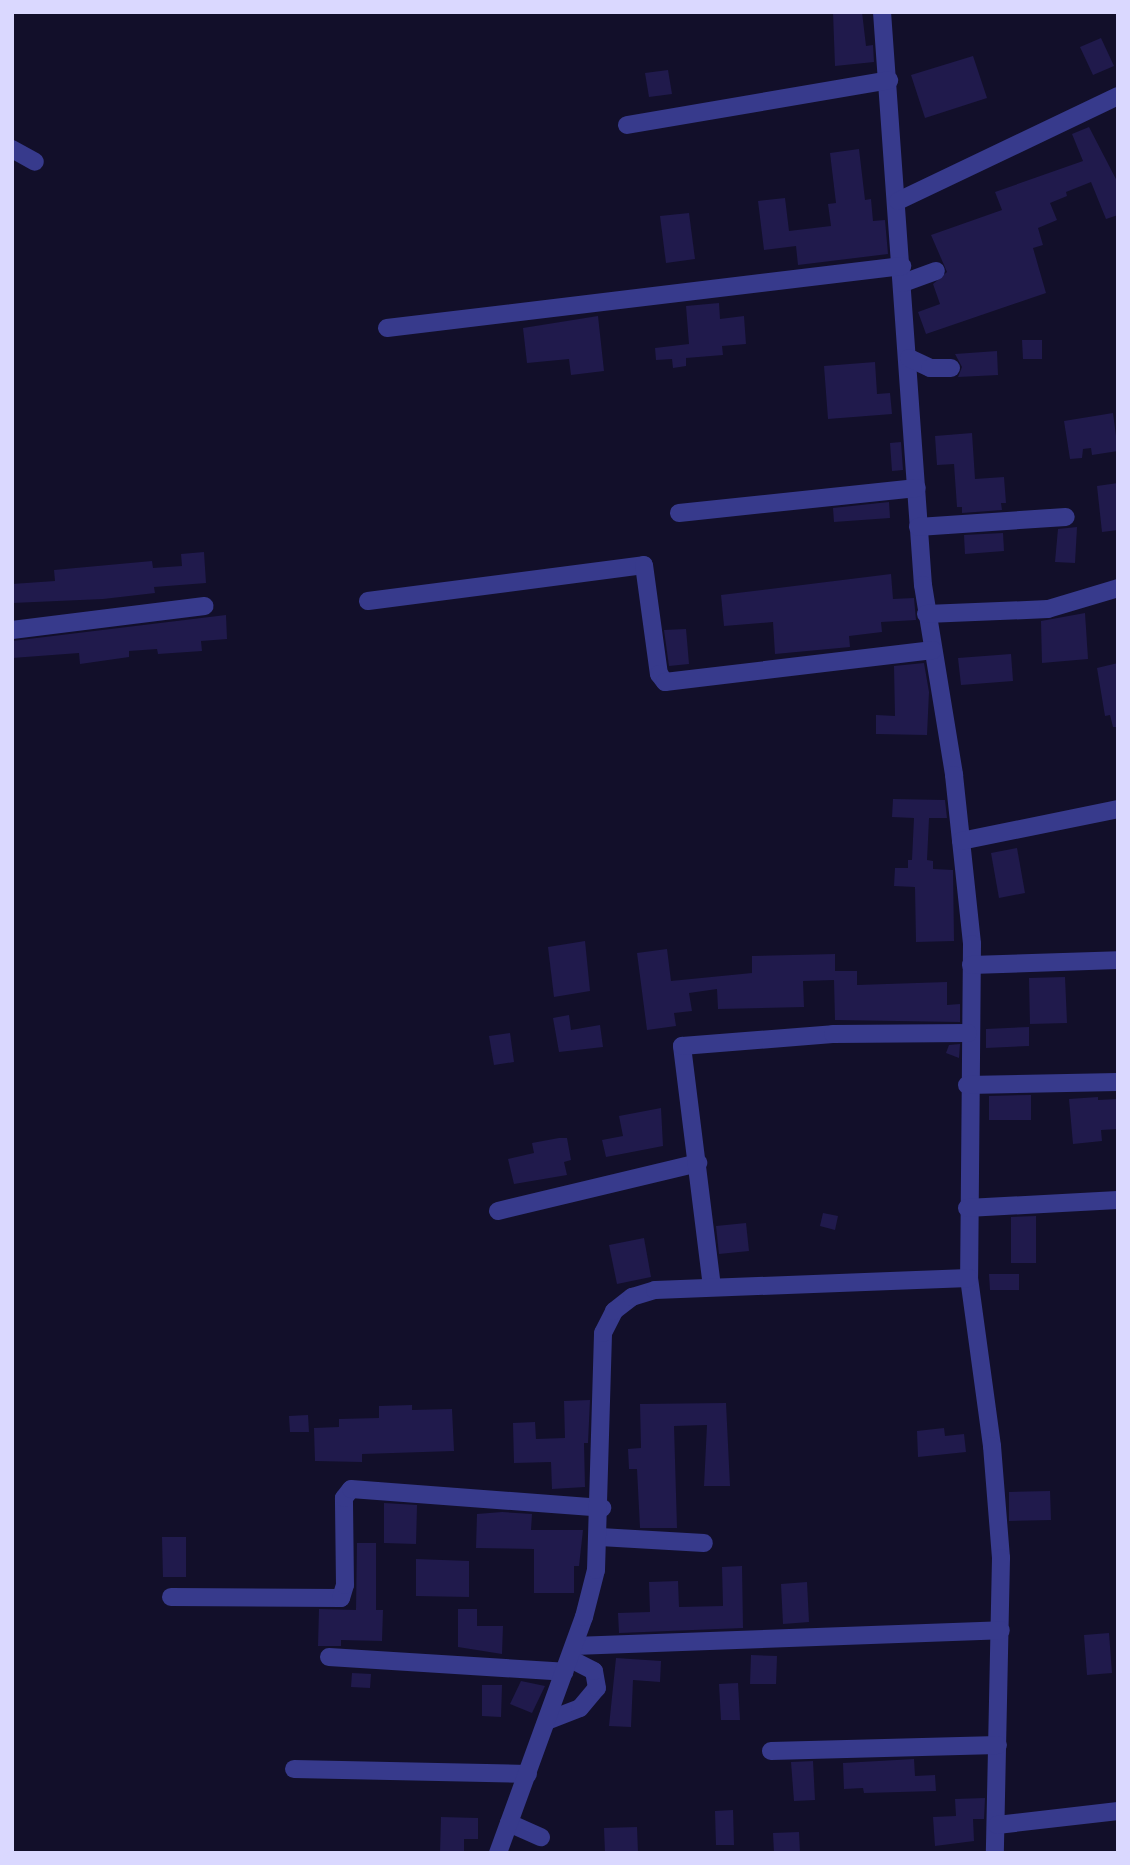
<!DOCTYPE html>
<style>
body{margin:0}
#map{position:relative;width:1130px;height:1865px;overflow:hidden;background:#120f2a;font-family:Ubuntu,sans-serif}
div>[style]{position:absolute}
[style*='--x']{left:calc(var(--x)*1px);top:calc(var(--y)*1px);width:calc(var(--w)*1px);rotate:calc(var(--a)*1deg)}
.building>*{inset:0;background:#201a4c}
.minor>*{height:18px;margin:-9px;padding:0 9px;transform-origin:9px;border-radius:9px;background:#373a8c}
span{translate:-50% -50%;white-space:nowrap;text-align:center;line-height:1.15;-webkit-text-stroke:5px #120f2a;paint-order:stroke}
.frame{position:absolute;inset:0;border:14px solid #dad8ff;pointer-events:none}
</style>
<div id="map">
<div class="building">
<div style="clip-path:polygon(833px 12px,862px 12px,866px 46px,873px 45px,874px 62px,835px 66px)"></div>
<div style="clip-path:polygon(1101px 38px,1114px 66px,1093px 75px,1080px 47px)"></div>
<div style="clip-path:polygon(973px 56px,987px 98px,925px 118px,911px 75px)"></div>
<div style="clip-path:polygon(668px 70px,672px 94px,649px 97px,645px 73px)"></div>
<div style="clip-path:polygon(1089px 127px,1118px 183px,1118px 215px,1106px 219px,1091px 182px,1066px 192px,1067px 196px,1050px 203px,1057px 220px,1038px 228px,1043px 245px,1033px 248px,1046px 293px,926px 334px,918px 312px,940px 304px,933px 284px,947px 272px,931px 235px,1002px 210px,995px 192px,1083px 161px,1072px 134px)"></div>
<div style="clip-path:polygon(859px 149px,865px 200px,871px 199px,873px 221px,885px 220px,888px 254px,798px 265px,796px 246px,764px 250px,758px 201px,785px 198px,789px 231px,831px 226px,828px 204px,836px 203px,830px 153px)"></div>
<div style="clip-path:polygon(689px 213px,695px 259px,666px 263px,660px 216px)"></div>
<div style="clip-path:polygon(719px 303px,720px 319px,744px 316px,746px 344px,722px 346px,723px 355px,686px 358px,686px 366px,673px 368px,672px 359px,656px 360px,655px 348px,689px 344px,686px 306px)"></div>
<div style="clip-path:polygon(598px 316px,604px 371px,571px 375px,569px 359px,527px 363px,523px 328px)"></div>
<div style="clip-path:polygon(1022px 340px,1042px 340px,1042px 359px,1023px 359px)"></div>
<div style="clip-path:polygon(997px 351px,998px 375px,958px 377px,962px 367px,955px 354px)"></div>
<div style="clip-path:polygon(875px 362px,877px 394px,890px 393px,892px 414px,828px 419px,824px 366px)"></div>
<div style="clip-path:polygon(1113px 413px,1118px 451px,1092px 455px,1091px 448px,1083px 449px,1082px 458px,1070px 459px,1064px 421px)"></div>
<div style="clip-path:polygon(972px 433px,975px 479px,1004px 477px,1006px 503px,1001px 503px,1002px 510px,962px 513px,962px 507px,957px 507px,954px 464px,937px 465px,935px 436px)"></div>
<div style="clip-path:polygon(901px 442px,903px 470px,892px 471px,890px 443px)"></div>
<div style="clip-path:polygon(1118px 483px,1118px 530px,1102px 532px,1097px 486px)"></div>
<div style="clip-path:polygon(889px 502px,890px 518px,834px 522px,833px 508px)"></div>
<div style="clip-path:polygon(1077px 527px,1075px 563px,1055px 562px,1058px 529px)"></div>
<div style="clip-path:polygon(1003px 533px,1004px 551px,965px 554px,964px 535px)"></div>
<div style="clip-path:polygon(204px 552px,206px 583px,154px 587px,155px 593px,103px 599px,12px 603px,12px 584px,55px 581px,54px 570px,152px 561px,153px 568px,182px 566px,181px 554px)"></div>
<div style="clip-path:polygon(891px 574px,893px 599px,914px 598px,916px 620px,881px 622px,882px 632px,849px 636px,850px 647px,775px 654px,773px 622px,724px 626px,721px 595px)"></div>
<div style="clip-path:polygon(1085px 613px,1088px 659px,1042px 663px,1041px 621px)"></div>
<div style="clip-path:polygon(226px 615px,227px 639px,201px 641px,202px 651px,158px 654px,157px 649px,129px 651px,129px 657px,80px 664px,79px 653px,12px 658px,12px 641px)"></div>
<div style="clip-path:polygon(686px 629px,689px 664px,669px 666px,664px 630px)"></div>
<div style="clip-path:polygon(1011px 654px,1013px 681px,961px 685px,958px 658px)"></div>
<div style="clip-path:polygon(924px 663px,929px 692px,927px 735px,876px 734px,876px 715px,895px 716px,894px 666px)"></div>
<div style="clip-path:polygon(1118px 663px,1118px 727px,1113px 727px,1110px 715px,1105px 716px,1097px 668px)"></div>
<div style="clip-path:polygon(893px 799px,945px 800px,947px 818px,929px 818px,927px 860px,933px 861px,933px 869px,953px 870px,954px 941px,916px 942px,915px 887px,894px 886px,895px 868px,908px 868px,908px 860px,912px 860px,914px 818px,892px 817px)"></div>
<div style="clip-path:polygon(1017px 848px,1025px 893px,999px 898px,991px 853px)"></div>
<div style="clip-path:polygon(585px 941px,590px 991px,554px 997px,548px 947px)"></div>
<div style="clip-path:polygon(667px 949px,671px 981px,752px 973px,752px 956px,835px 954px,835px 971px,857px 971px,857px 985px,947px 982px,947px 1005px,960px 1004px,960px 1022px,835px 1020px,834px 980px,803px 981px,804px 1007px,718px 1009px,717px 989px,689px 993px,692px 1011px,674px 1013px,676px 1026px,647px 1030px,637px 953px)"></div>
<div style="clip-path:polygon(1065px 977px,1067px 1023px,1030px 1024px,1029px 978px)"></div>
<div style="clip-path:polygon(569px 1015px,571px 1030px,600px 1025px,603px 1047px,559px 1052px,553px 1018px)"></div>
<div style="clip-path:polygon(1029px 1027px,1029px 1046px,986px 1048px,986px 1029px)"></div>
<div style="clip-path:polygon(510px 1033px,514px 1062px,494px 1065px,489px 1036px)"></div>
<div style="clip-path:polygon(960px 1044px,959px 1058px,946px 1053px,949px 1045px)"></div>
<div style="clip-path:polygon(1031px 1095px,1031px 1120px,989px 1120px,989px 1096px)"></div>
<div style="clip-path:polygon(1098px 1097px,1098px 1100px,1118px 1099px,1118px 1129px,1101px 1130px,1102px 1141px,1073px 1144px,1069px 1099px)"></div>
<div style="clip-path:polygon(661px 1108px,663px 1146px,606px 1157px,602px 1140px,623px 1136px,619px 1116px)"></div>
<div style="clip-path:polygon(559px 1138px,567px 1138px,571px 1160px,564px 1162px,567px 1175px,514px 1184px,508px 1159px,534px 1153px,532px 1143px)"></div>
<div style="clip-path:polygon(823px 1213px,838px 1216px,835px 1230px,820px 1226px)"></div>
<div style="clip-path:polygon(1036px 1216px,1036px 1263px,1011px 1263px,1011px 1217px)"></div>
<div style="clip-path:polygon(746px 1223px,749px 1251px,719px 1254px,716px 1226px)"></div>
<div style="clip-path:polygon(644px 1238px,651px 1277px,617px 1284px,609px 1245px)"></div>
<div style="clip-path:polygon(989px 1274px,1019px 1274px,1019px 1290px,990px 1290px)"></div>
<div style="clip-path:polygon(590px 1400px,588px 1443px,584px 1443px,585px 1487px,552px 1489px,551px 1462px,514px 1463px,513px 1423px,535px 1422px,536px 1439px,565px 1438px,564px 1401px)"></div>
<div style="clip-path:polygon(726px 1403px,730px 1486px,704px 1486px,707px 1425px,674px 1426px,677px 1528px,640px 1528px,637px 1469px,629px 1469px,628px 1449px,641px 1448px,640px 1404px)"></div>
<div style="clip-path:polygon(412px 1405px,412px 1410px,452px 1409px,454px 1451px,362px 1454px,362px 1462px,315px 1461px,314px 1428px,339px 1427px,339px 1419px,379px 1418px,379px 1406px)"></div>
<div style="clip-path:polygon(308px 1415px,309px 1432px,290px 1432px,289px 1416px)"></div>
<div style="clip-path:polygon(944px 1428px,945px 1436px,964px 1434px,966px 1452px,918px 1457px,917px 1431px)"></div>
<div style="clip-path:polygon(1050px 1491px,1051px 1520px,1009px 1521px,1009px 1492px)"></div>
<div style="clip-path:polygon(384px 1503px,417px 1505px,416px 1544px,384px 1543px)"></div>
<div style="clip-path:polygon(502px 1512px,532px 1514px,531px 1530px,583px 1530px,579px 1566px,574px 1566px,574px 1593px,534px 1593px,534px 1549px,476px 1548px,477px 1514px)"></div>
<div style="clip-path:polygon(162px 1537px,186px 1537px,186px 1577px,163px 1577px)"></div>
<div style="clip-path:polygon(357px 1543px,376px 1543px,376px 1610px,383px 1610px,382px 1641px,341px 1640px,341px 1646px,318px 1646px,319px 1609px,356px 1610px)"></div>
<div style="clip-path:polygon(416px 1559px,469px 1561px,469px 1597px,416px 1596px)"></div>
<div style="clip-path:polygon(742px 1566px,743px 1628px,619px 1633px,618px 1613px,650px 1612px,649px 1582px,678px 1581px,679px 1607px,723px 1606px,722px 1567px)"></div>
<div style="clip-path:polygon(807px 1582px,809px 1622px,783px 1624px,781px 1584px)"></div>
<div style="clip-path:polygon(458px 1609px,477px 1609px,477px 1626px,503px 1626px,502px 1654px,458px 1647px)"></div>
<div style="clip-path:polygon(1109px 1633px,1112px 1673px,1087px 1675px,1084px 1635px)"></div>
<div style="clip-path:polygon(751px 1655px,777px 1656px,776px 1684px,750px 1684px)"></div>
<div style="clip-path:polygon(616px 1658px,661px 1661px,660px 1682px,633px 1680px,631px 1727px,609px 1726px)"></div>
<div style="clip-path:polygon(352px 1673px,371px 1674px,370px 1688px,351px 1687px)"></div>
<div style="clip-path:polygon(521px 1681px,545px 1686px,532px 1713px,510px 1704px)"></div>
<div style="clip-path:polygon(738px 1683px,740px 1720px,721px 1720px,719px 1684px)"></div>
<div style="clip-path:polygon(482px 1685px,502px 1685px,501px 1717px,482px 1716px)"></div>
<div style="clip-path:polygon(914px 1759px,915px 1776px,935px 1775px,936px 1791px,864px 1793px,863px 1788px,844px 1789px,843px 1763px)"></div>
<div style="clip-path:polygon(813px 1761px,815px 1800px,794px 1801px,791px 1762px)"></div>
<div style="clip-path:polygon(985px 1798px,984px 1819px,973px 1819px,974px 1841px,935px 1846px,933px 1817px,956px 1816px,955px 1799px)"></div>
<div style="clip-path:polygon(733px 1810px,734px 1845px,716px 1845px,715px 1811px)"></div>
<div style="clip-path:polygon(441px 1817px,478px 1818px,478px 1839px,464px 1839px,464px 1853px,440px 1853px)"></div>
<div style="clip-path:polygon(637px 1827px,638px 1853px,605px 1853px,604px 1828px)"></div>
<div style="clip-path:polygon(799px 1832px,800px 1853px,774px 1853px,773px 1833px)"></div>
</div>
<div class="minor">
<div style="--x:882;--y:12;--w:574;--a:85.91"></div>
<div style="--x:923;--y:585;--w:193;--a:80.7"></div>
<div style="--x:954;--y:775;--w:170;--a:83.9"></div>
<div style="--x:972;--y:944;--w:334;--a:90.5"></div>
<div style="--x:969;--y:1278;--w:170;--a:82.2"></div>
<div style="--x:992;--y:1446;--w:112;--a:85.4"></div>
<div style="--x:1001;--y:1558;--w:295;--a:91.2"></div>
<div style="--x:627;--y:125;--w:266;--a:-9.7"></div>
<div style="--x:12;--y:149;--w:26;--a:29"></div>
<div style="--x:898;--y:201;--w:244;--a:-25.5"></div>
<div style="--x:903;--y:283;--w:35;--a:-20"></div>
<div style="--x:387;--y:328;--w:519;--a:-6.86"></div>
<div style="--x:909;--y:358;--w:23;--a:25"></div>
<div style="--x:930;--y:368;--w:21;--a:0"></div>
<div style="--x:679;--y:513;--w:239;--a:-6"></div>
<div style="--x:918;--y:527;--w:148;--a:-3.9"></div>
<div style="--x:368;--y:601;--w:278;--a:-7.4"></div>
<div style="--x:644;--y:565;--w:110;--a:82.2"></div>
<div style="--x:659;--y:674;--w:10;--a:53"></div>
<div style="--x:665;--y:682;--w:270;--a:-6.8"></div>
<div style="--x:926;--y:614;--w:122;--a:-2.3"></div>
<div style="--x:1048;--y:609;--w:73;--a:-16.7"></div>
<div style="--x:12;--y:630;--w:194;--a:-7.1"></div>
<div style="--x:961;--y:841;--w:160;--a:-11.5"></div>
<div style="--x:971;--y:965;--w:147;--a:-1.9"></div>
<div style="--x:967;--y:1085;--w:151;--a:-1.1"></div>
<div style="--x:967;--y:1208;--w:151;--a:-3"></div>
<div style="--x:498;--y:1211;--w:206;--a:-13.5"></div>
<div style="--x:712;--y:1287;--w:243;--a:-97.1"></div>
<div style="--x:682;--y:1046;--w:151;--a:-4.5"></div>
<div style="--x:833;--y:1034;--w:135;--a:-0.4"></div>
<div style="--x:600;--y:1537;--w:104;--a:3.3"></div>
<div style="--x:171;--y:1597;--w:170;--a:0.3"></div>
<div style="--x:341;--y:1598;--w:14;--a:-73"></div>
<div style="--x:345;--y:1585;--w:87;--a:-90.7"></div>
<div style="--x:344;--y:1498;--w:11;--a:-52"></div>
<div style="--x:351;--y:1489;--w:252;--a:4.3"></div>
<div style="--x:574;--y:1646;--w:427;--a:-2.1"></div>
<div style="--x:329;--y:1657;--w:236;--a:3.6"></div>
<div style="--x:549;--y:1720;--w:33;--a:-21"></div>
<div style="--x:580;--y:1708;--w:26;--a:-50"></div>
<div style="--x:597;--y:1688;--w:17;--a:-100"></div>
<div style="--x:594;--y:1671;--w:27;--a:-153"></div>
<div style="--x:771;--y:1751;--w:227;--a:-1.5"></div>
<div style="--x:294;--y:1769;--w:234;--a:1.2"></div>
<div style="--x:509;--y:1823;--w:35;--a:24"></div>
<div style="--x:997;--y:1825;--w:122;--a:-6.6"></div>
<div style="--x:498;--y:1853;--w:251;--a:-70"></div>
<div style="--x:584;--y:1617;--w:49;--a:-75.7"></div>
<div style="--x:596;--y:1570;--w:237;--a:-88.3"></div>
<div style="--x:603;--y:1333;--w:25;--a:-63"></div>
<div style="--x:614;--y:1311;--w:23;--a:-38"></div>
<div style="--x:632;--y:1297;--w:24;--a:-17"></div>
<div style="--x:655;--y:1290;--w:314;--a:-2.2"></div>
</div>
<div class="frame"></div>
</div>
